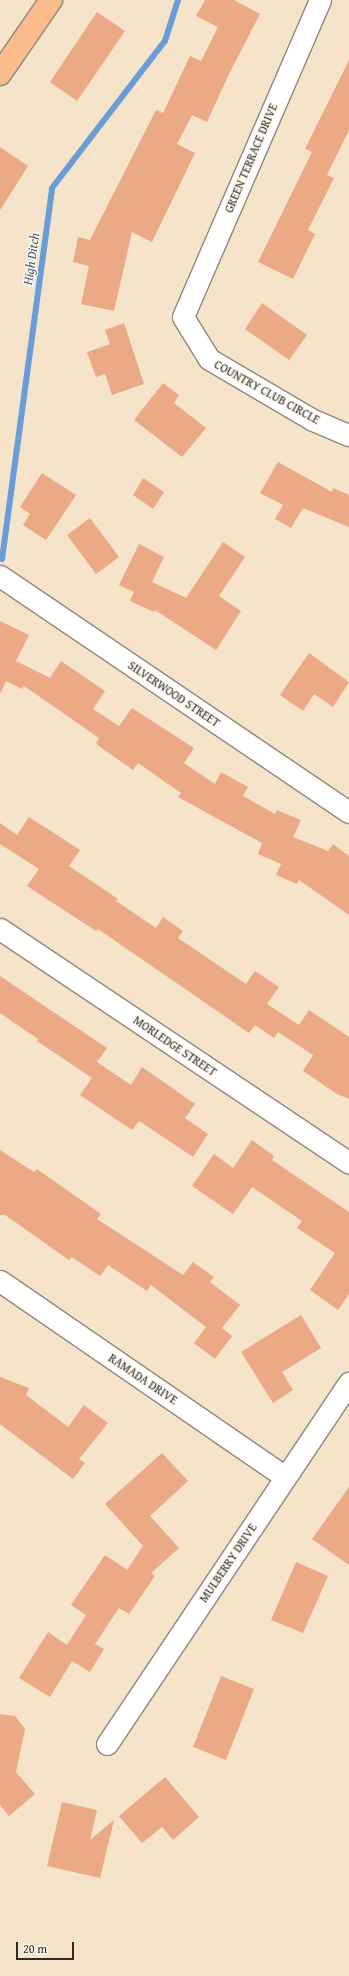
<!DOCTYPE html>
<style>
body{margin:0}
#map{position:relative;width:349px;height:1976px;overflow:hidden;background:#f5e3ca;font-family:"Gentium Book Plus",serif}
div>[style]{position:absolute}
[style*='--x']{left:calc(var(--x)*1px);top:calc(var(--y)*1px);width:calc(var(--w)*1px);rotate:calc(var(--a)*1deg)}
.stream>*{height:6px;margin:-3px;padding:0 3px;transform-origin:3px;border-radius:3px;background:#6a9dd6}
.building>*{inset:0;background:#eca985}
.roads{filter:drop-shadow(1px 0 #90877a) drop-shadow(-1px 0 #90877a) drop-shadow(0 1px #90877a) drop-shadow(0 -1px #90877a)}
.minor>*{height:21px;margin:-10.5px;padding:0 10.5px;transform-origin:10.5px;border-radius:10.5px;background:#fff}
.major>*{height:22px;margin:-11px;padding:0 11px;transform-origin:11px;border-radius:11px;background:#f9bc8a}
span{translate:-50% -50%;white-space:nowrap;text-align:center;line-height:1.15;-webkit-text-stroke:3px #fbf7ec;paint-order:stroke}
.street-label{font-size:12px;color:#2b2b2b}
.water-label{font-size:13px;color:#44596f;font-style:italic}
.scale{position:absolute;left:16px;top:1942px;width:58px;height:18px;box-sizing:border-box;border:2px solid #2b2b2b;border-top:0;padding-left:5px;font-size:12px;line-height:14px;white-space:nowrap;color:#2b2b2b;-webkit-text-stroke:3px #fbf7ec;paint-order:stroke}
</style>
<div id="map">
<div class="stream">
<div style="--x:2;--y:559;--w:374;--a:-82.3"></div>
<div style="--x:52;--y:188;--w:185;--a:-52.5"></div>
<div style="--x:165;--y:41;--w:43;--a:-72.4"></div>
</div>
<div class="building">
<div style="clip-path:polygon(205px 0,234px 0,260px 14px,229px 74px,207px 122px,192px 115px,177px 144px,195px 153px,152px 242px,132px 232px,114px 311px,81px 304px,89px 266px,73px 262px,78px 237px,90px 240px,156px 110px,163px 113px,190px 56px,201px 61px,218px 27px,196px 16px)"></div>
<div style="clip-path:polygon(97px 12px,125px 31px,77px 101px,50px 82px)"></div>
<div style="clip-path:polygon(349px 60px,349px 130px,327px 175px,334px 178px,308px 230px,315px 234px,293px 279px,258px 262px,312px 152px,305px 149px)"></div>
<div style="clip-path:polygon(0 147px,28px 166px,0 210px)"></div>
<div style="clip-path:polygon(262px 303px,307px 335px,289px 360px,245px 329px)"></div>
<div style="clip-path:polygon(124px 323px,144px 384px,112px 395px,105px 374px,96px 377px,87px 352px,110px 344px,105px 330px)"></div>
<div style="clip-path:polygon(163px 383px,179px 395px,174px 403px,206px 428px,182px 457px,134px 420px)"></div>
<div style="clip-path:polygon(278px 462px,332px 492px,333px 488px,349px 495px,349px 527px,303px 508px,291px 528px,275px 519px,283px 505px,260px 493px)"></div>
<div style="clip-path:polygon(42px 473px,76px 495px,46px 540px,23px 525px,30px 514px,20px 507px)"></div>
<div style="clip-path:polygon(143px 478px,164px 492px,153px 509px,133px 495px)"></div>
<div style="clip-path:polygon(90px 518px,119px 557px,96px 574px,67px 535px)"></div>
<div style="clip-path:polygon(223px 542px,245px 557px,219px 596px,241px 611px,216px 650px,155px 610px,154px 612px,130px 601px,134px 592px,119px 585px,139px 544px,164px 557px,152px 582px,186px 598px)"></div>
<div style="clip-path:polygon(0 621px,29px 635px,16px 661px,50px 678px,61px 661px,105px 691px,93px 709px,119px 726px,132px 708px,194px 748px,184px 763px,215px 784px,221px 772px,248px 787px,243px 796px,275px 814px,277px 810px,301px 820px,293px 837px,328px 851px,333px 844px,349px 856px,349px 915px,299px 880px,297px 884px,276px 875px,281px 864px,258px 854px,262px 843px,178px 797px,181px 793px,138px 763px,133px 770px,96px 744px,99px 738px,24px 686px,22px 689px,6px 681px,0 694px)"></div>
<div style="clip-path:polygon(309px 653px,349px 682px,333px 707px,314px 694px,303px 711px,280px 695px)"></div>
<div style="clip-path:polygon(29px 817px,80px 850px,69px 866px,118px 899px,116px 901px,156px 928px,163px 917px,183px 931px,178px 938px,246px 984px,255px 971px,279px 987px,267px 1004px,299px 1025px,309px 1010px,349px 1037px,349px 1099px,337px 1094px,303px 1071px,313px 1055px,278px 1032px,274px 1038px,255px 1025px,249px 1033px,98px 929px,96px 931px,27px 886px,39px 869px,0 844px,0 823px,17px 835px)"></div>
<div style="clip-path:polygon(0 976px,107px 1048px,97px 1062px,131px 1085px,142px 1067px,195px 1104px,185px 1118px,208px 1134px,193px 1157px,139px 1121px,132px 1130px,80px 1095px,92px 1078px,37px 1041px,38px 1039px,0 1013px)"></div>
<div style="clip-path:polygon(252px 1140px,274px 1156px,272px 1160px,349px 1212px,349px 1294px,338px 1310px,310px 1290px,335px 1253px,297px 1228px,302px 1221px,252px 1187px,233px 1214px,192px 1186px,214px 1154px,233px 1168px)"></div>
<div style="clip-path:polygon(0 1150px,34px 1172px,37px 1169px,101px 1214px,97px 1219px,183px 1275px,193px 1262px,214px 1277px,210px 1282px,240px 1305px,222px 1328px,232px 1336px,215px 1359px,194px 1343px,206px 1327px,151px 1285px,147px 1291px,108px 1265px,100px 1276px,72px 1257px,69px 1260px,5px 1215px,0 1215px)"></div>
<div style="clip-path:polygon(301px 1315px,321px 1348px,282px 1372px,293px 1390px,273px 1403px,241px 1352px)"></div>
<div style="clip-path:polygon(0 1377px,29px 1388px,26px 1395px,68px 1427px,84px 1405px,108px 1423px,79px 1459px,85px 1463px,73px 1479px,0 1424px)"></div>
<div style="clip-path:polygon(162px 1453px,188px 1481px,150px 1516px,179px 1548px,151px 1573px,155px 1576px,129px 1614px,119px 1608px,95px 1644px,104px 1649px,90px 1672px,72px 1661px,50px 1697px,19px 1678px,48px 1632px,67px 1645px,86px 1615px,71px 1605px,105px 1555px,127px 1570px,143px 1546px,105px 1504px)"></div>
<div style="clip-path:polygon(349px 1487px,349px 1565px,312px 1539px)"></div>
<div style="clip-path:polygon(296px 1562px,328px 1576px,303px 1633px,271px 1620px)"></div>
<div style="clip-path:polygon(221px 1676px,254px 1689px,226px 1760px,193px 1747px)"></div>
<div style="clip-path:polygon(0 1714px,15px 1716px,25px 1729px,16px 1772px,35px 1794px,9px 1816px,0 1805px)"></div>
<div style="clip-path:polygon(165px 1777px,199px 1817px,173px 1840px,162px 1827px,142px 1843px,119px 1816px)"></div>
<div style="clip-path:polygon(62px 1802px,97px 1810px,90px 1840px,114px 1820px,100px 1878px,47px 1866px)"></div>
</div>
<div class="roads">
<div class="minor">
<div style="--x:320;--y:0;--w:345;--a:113.4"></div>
<div style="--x:183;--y:317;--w:49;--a:58.2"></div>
<div style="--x:209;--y:359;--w:121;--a:30.4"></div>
<div style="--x:313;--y:420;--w:39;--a:23"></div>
<div style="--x:0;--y:576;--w:421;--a:34.1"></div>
<div style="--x:0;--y:929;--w:420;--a:33.8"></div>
<div style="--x:0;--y:1281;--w:346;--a:34.5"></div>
<div style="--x:107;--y:1744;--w:435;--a:-56.2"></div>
</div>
<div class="major">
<div style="--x:0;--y:74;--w:90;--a:-55.4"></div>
</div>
</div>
<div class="street-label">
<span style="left:251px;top:158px;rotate:-67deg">GREEN TERRACE DRIVE</span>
<span style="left:267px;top:392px;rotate:29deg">COUNTRY CLUB CIRCLE</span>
<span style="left:174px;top:694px;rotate:34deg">SILVERWOOD STREET</span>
<span style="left:175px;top:1046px;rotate:34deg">MORLEDGE STREET</span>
<span style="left:143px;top:1379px;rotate:34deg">RAMADA DRIVE</span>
<span style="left:228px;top:1563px;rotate:-56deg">MULBERRY DRIVE</span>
</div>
<div class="water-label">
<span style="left:32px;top:259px;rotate:-82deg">High Ditch</span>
</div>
<div class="scale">20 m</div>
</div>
